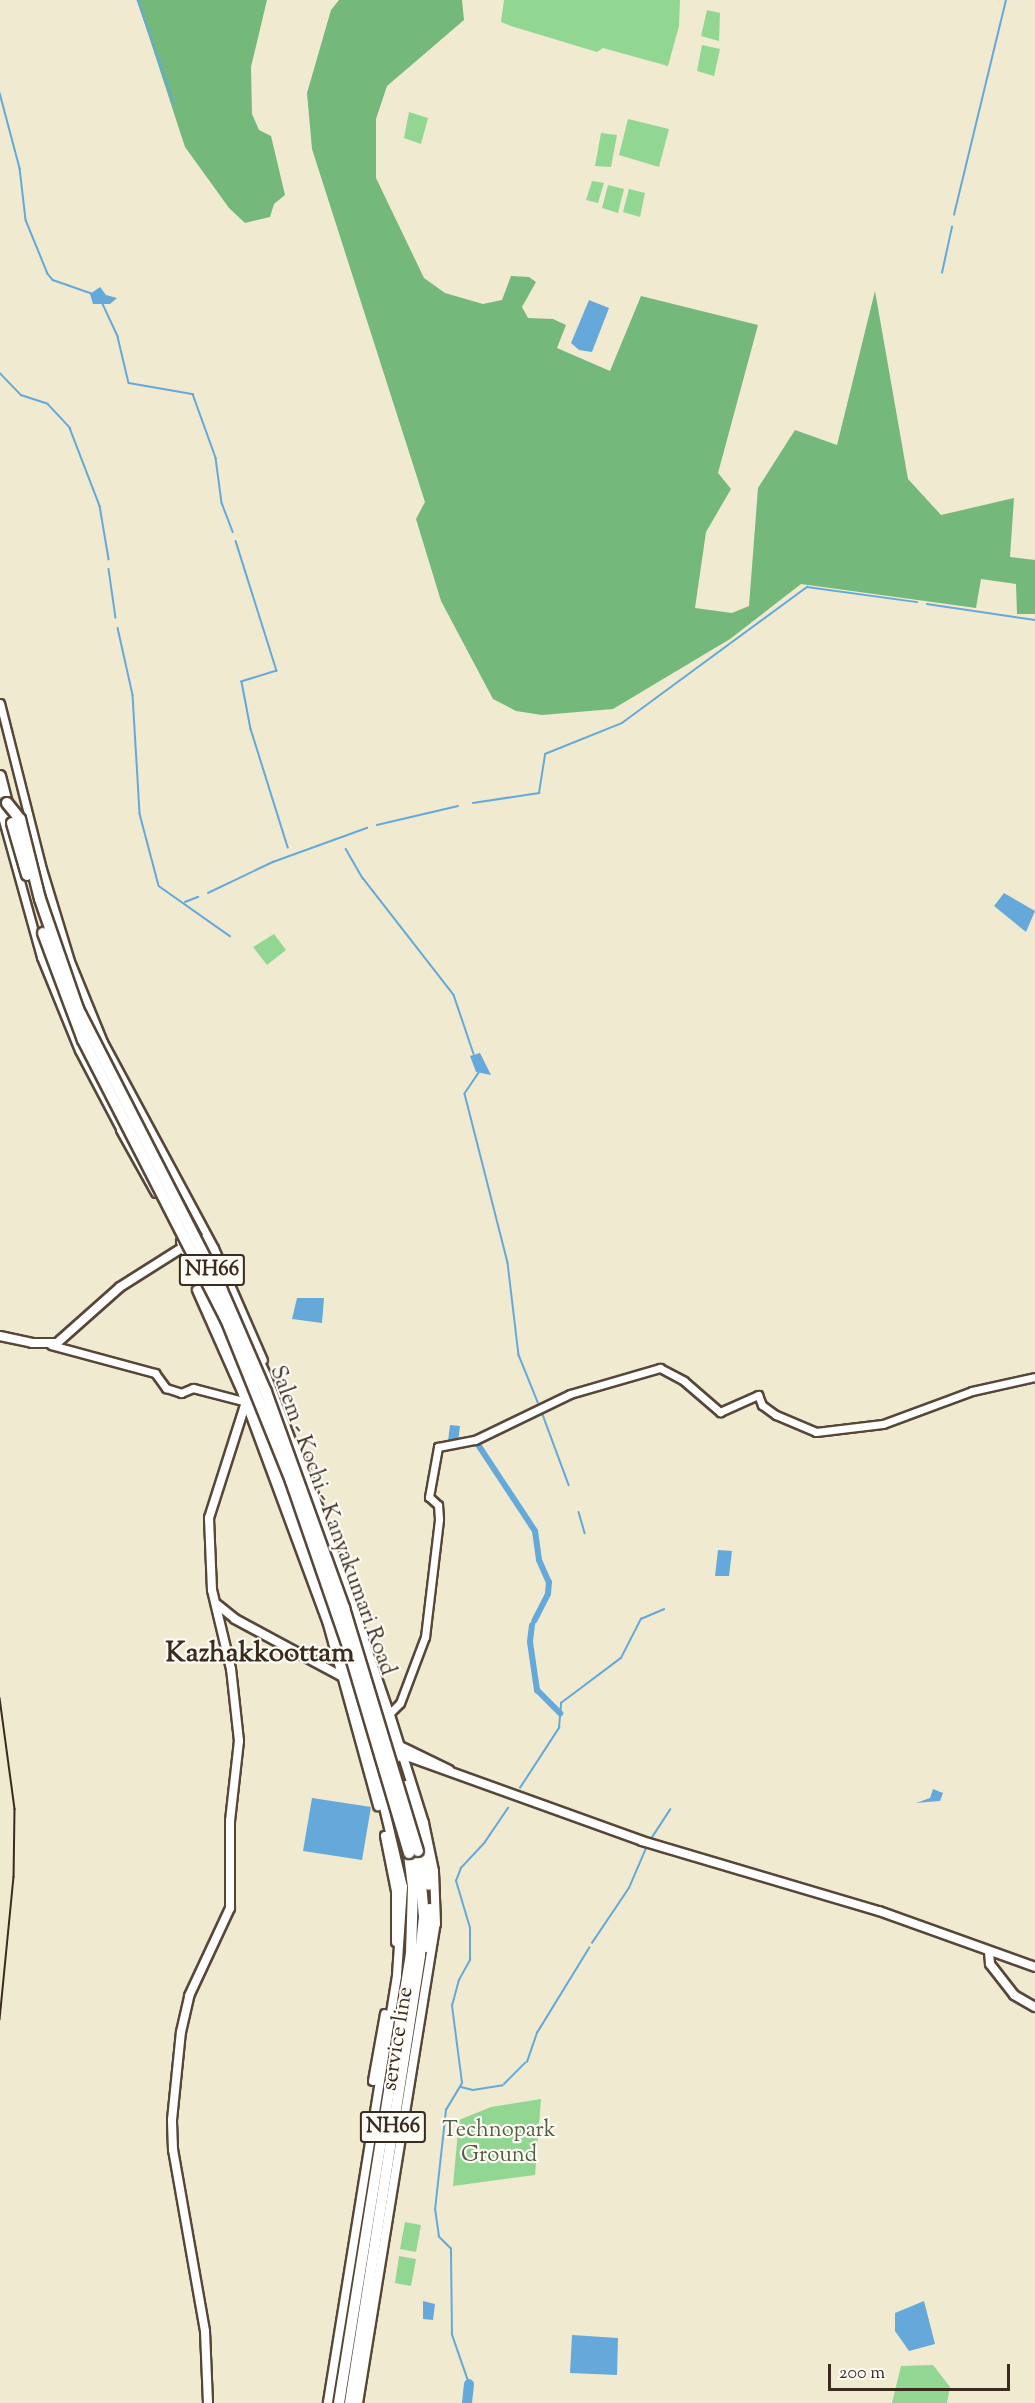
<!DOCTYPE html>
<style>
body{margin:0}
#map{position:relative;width:1035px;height:2403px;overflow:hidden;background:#f0ead1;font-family:"Sorts Mill Goudy",serif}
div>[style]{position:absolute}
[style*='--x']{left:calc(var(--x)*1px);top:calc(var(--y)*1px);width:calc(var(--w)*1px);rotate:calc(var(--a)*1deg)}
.green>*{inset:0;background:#91d791}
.forest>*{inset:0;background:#74b87b}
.water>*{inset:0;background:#65a9da}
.stream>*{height:1.5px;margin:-0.75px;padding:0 0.75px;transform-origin:0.75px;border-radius:0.75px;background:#65a9da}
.canal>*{height:6px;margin:-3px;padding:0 3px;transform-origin:3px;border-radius:3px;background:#65a9da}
.river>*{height:10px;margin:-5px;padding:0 5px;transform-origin:5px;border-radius:5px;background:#65a9da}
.roads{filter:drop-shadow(2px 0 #564739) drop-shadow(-2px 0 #564739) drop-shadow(0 2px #564739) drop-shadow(0 -2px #564739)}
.minor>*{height:7px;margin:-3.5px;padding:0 3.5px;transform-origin:3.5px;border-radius:3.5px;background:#fff}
.major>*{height:8px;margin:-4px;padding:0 4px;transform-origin:4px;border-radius:4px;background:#fff}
.highway>*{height:10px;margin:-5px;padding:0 5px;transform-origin:5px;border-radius:5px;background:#fff}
.rail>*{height:1.5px;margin:-0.75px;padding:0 0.75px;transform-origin:0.75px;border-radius:0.75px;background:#3b2a1e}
.bridges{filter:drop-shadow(2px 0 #564739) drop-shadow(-2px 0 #564739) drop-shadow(0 2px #564739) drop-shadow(0 -2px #564739)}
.highway-bridge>*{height:10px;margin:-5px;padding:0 5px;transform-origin:5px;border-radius:5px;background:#fff}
span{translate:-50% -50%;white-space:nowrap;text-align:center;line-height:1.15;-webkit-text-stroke:4.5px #fdfcf7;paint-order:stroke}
.shield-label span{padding:2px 4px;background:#fdfcf7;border:2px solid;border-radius:4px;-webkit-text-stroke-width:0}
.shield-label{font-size:21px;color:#3b2a1e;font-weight:700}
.street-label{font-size:22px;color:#3b2a1e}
.park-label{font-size:22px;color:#555e40}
.district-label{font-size:28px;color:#3b2a1e;font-weight:700}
.scale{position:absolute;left:828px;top:2364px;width:182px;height:27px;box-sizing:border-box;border:3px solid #3b2a1e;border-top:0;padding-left:8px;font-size:18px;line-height:21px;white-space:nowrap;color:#3b2a1e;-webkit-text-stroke:4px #fdfcf7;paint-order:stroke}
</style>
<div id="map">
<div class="green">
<div style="clip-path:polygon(504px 0,680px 0,679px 26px,668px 66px,603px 48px,597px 52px,511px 26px,501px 22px)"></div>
<div style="clip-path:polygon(707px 10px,720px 13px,719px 41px,701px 36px)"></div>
<div style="clip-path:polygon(702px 45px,720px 49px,714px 76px,697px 71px)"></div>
<div style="clip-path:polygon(409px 112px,428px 118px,421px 144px,404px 138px)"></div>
<div style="clip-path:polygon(628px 119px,669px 129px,659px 167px,619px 155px)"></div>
<div style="clip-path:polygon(601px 133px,617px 135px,611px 167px,595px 166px)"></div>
<div style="clip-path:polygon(592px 181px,604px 183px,598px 203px,586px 200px)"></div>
<div style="clip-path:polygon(608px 185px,624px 189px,618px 213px,602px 208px)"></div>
<div style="clip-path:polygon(629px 189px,645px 193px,640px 217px,623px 212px)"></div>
<div style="clip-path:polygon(274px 934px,286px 950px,267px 965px,253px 947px)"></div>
<div style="clip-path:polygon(541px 2099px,535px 2175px,453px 2186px,459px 2120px,491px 2107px)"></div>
<div style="clip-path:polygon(405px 2222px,421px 2225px,416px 2252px,400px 2249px)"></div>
<div style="clip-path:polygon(399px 2256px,416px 2259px,411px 2286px,395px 2283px)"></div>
<div style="clip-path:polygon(933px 2365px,950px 2387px,947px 2403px,892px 2403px,901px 2366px)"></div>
</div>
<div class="forest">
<div style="clip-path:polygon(137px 0,267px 0,251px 67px,252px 114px,259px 130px,271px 136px,285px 195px,274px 204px,270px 217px,245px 223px,229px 208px,185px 147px)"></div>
<div style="clip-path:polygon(339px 0,462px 0,464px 20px,387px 86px,376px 119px,376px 178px,424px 278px,445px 293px,483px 304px,502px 300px,511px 276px,529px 277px,536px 282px,522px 307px,528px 318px,553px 319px,566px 325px,557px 348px,610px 371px,641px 296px,758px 325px,718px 473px,731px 489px,706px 532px,695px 608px,732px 613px,749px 606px,758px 488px,795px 430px,837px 445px,875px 291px,908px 479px,941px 515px,1014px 498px,1010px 557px,1035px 560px,1035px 614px,1017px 614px,1016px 584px,981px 579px,976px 608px,801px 584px,730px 639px,613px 709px,542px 715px,516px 711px,493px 699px,441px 601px,416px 519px,425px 502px,312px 149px,307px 93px,331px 10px)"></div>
</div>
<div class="water">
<div style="clip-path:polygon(100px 287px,106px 295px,117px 298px,110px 304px,93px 304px,90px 294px)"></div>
<div style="clip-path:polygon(589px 300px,609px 308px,592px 352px,579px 350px,571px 343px)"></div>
<div style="clip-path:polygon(1004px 893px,1035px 911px,1026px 932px,994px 906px)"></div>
<div style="clip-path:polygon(480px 1053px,491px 1075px,476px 1072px,470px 1056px)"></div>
<div style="clip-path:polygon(297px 1298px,324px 1298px,322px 1323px,292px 1319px)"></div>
<div style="clip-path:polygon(450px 1425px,460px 1426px,458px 1442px,448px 1441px)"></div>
<div style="clip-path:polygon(718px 1550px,732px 1551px,729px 1576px,715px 1576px)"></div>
<div style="clip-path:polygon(933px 1789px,943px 1793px,940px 1801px,916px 1803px,930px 1798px)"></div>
<div style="clip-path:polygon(312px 1798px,371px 1807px,362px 1860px,303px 1851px)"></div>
<div style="clip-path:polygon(423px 2301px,435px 2304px,433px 2320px,423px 2319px)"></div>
<div style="clip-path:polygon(924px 2301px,935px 2344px,909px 2351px,895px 2331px,895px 2313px)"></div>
<div style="clip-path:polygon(572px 2335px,618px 2338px,617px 2375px,570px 2373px)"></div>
</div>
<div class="stream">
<div style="--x:138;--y:0;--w:109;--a:70.7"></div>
<div style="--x:0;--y:93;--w:78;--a:75.1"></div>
<div style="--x:20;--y:168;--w:52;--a:83.4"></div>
<div style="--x:26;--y:220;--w:58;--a:67.8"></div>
<div style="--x:48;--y:274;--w:8;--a:50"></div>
<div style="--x:53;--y:280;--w:42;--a:19.3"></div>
<div style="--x:954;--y:215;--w:221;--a:-76.4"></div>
<div style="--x:942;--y:273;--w:47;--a:-77.7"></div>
<div style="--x:102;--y:302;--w:38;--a:65"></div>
<div style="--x:118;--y:337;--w:47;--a:76.6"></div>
<div style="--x:129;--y:383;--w:65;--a:9.8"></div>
<div style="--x:193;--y:394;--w:68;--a:70.2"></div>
<div style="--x:216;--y:458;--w:45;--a:82.4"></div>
<div style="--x:222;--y:503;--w:31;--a:69"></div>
<div style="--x:0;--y:373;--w:30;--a:46"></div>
<div style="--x:21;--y:395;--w:28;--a:18"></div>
<div style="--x:48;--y:404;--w:33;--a:47"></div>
<div style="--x:70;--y:428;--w:84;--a:69"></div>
<div style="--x:100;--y:506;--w:54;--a:80.4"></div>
<div style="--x:236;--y:541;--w:136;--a:72.5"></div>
<div style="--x:277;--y:671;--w:37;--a:163"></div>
<div style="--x:242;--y:682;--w:48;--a:79.2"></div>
<div style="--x:251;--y:729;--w:124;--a:72.6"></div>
<div style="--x:109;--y:569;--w:49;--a:81.9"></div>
<div style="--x:927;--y:604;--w:109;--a:8.4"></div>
<div style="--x:118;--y:628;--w:69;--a:77.4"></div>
<div style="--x:133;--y:695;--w:119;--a:86.6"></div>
<div style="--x:140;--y:814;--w:74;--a:75.2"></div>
<div style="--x:159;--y:886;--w:87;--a:35.2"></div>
<div style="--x:473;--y:803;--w:67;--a:-8.6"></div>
<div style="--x:539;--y:793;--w:39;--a:-81"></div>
<div style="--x:545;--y:754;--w:83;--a:-21.9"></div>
<div style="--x:622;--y:723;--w:230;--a:-36.3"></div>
<div style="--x:807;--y:587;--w:111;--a:7.8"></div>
<div style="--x:377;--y:825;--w:83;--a:-13.2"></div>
<div style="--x:346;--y:849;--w:34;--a:60"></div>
<div style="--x:363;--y:878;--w:148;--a:52.1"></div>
<div style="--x:454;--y:995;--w:62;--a:71.3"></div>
<div style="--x:208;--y:893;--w:72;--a:-25.5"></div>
<div style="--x:273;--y:862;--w:100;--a:-19.9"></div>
<div style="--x:185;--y:902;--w:14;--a:-21"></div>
<div style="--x:479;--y:1073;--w:25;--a:124"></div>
<div style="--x:465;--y:1094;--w:174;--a:75.7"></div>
<div style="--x:508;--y:1263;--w:93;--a:83.2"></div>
<div style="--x:519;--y:1355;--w:51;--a:68"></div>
<div style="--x:542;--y:1412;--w:78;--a:69.7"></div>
<div style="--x:579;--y:1512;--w:22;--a:74"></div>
<div style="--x:520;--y:1788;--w:72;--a:-57"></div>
<div style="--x:559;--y:1728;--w:25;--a:-85"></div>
<div style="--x:561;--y:1703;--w:75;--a:-36.9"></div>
<div style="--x:621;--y:1658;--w:44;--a:-62.9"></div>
<div style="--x:641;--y:1619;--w:25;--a:-23"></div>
<div style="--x:651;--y:1839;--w:35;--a:-57"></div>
<div style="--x:592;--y:1943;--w:66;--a:-56.1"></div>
<div style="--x:629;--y:1888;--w:46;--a:-66.8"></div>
<div style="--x:527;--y:2062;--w:31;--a:-71"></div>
<div style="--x:537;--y:2033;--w:100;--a:-58.5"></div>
<div style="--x:504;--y:2084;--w:30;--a:-45"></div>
<div style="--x:461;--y:2087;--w:12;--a:14"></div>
<div style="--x:473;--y:2090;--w:30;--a:-9"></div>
<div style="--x:469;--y:2384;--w:52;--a:-109.1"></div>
<div style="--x:452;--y:2335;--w:86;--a:-90.7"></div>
<div style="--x:451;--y:2249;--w:17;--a:-135"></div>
<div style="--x:439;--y:2237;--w:27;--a:-98"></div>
<div style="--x:435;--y:2210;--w:101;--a:-83.7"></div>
<div style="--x:446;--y:2110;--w:31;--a:-59"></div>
<div style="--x:462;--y:2083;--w:78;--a:-97.4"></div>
<div style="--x:452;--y:2006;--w:27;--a:-75"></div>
<div style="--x:459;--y:1980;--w:23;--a:-61"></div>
<div style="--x:470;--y:1960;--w:32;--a:-90"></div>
<div style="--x:470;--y:1928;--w:49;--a:-106.6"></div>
<div style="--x:456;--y:1881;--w:14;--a:-69"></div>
<div style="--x:461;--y:1868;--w:35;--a:-47"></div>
<div style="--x:485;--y:1842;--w:41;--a:-55.9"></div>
</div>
<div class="canal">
<div style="--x:475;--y:1440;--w:109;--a:56.6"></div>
<div style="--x:535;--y:1531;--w:29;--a:82"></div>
<div style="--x:539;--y:1560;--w:24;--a:66"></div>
<div style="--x:549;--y:1582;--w:12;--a:95"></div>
<div style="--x:548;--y:1594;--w:30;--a:117"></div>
<div style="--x:532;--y:1625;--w:17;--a:97"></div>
<div style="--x:530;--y:1642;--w:49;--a:81.7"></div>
<div style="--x:537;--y:1690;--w:33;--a:45"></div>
</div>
<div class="river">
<div style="--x:467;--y:2403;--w:19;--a:-84"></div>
</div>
<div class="roads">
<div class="minor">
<div style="--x:0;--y:703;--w:171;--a:75.8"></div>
<div style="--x:42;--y:869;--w:96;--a:73.1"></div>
<div style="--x:70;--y:961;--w:87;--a:67.8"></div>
<div style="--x:103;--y:1042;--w:234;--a:61.7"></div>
<div style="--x:214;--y:1248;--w:122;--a:66.4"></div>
<div style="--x:0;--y:809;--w:154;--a:74.5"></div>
<div style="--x:41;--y:957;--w:100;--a:67.8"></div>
<div style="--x:79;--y:1050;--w:90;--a:62.3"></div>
<div style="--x:51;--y:1345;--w:108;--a:15.1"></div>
<div style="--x:155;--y:1373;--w:19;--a:54"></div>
<div style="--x:166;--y:1388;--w:16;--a:18"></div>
<div style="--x:181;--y:1393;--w:13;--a:-23"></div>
<div style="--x:193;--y:1388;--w:59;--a:14.7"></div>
<div style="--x:298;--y:1448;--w:282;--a:71"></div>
<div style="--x:387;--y:1716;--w:18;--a:-45"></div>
<div style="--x:400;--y:1703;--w:71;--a:-69.3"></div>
<div style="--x:425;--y:1637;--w:119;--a:-83.2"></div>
<div style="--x:439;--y:1519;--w:14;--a:-94"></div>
<div style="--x:438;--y:1505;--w:12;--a:-138"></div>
<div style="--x:429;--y:1497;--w:51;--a:-79.8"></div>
<div style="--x:438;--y:1447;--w:38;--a:-11"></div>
<div style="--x:475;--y:1440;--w:106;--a:-25.8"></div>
<div style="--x:570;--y:1394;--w:94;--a:-16.1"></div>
<div style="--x:660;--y:1368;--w:27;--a:28"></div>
<div style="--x:684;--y:1381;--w:48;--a:40.7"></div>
<div style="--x:720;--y:1412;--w:42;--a:-24.1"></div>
<div style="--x:758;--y:1395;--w:11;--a:68"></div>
<div style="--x:762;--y:1405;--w:17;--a:36"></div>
<div style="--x:776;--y:1415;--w:43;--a:23"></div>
<div style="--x:816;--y:1432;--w:67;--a:-6.8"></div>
<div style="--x:883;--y:1424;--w:95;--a:-20.3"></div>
<div style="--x:972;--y:1391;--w:65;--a:-12.5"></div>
</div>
<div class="major">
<div style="--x:121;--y:1130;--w:72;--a:60.9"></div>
<div style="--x:204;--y:1239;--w:149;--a:65.5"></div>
<div style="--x:266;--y:1375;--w:147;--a:69.2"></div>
<div style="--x:318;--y:1512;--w:258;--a:72.2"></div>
<div style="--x:181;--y:1242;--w:176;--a:65.9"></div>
<div style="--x:253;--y:1403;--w:248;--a:70"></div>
<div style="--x:338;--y:1636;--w:121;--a:74.1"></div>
<div style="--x:371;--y:1752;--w:139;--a:76.7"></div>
<div style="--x:403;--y:1887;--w:89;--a:93.9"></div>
<div style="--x:397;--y:1976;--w:433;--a:99.2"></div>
<div style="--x:197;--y:1290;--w:114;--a:66.1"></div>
<div style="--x:243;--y:1394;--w:245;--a:69.7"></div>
<div style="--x:328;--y:1624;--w:189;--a:74.6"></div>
<div style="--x:0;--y:1336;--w:33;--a:12"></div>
<div style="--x:32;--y:1343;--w:25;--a:0"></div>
<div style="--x:57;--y:1343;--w:84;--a:-41.6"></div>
<div style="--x:120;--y:1287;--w:80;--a:-32.3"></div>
<div style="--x:218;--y:1605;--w:22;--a:39"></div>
<div style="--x:235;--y:1619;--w:120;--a:28.3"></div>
<div style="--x:396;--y:1744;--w:59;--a:26.1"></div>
<div style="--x:385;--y:1753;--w:16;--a:4"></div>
<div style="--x:401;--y:1754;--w:256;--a:19.8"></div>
<div style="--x:642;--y:1841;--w:247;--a:16.5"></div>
<div style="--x:879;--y:1911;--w:166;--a:19.7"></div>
<div style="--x:405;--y:1785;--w:67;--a:73.5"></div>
<div style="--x:424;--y:1849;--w:37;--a:82"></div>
<div style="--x:385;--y:1836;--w:56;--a:78.7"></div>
<div style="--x:396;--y:1891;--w:51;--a:90"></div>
<div style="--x:427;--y:1948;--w:40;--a:-85.7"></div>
<div style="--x:989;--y:1952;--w:12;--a:85"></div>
<div style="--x:990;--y:1964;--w:39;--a:52"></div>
<div style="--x:1014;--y:1995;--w:24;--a:30"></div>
<div style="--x:373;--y:2081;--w:68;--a:-79.8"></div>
<div style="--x:208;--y:2403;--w:72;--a:-92.4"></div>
<div style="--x:205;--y:2331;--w:184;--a:-100"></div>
<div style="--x:173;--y:2150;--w:30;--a:-92"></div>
<div style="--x:172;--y:2120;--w:88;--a:-84.2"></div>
<div style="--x:181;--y:2032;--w:37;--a:-77"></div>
<div style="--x:189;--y:1996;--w:97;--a:-65"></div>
<div style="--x:230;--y:1908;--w:87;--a:-90"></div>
<div style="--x:230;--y:1821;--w:81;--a:-83.6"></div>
<div style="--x:239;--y:1741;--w:72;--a:-96.3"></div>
<div style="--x:231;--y:1669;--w:81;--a:-103.5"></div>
<div style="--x:212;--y:1590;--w:72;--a:-92.4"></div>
<div style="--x:209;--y:1518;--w:122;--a:-72.3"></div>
<div style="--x:358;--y:2403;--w:485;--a:-80.8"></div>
<div style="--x:436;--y:1924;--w:53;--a:-92.2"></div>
<div style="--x:434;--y:1871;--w:49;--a:-101.8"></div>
<div style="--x:424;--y:1823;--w:113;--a:-107.5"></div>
</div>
<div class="highway">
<div style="--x:0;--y:776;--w:49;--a:75.7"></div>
<div style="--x:339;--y:2403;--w:455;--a:-80.9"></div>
<div style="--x:411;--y:1954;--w:67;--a:-88.3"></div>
<div style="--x:413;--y:1887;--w:34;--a:-97"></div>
<div style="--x:350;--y:2403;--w:453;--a:-81.1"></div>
<div style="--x:420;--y:1955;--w:38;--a:-84"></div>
<div style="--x:424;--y:1917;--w:66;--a:-95.2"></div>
</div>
</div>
<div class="rail">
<div style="--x:0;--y:1698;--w:112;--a:82.3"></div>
<div style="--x:15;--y:1809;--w:68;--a:90.8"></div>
<div style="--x:14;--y:1877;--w:143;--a:95.6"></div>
</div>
<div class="bridges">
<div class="highway-bridge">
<div style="--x:7;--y:803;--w:21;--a:51"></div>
<div style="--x:20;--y:819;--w:82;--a:76"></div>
<div style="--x:40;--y:899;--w:116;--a:70.9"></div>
<div style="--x:78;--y:1009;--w:314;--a:62.9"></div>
<div style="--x:221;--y:1288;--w:113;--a:66.6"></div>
<div style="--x:266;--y:1392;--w:230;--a:70.1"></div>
<div style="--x:344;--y:1608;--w:254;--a:73.1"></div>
<div style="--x:12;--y:823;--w:54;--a:73.9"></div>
<div style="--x:43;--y:933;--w:114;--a:69.5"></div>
<div style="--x:83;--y:1040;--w:314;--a:62.9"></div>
<div style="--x:226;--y:1319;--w:175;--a:68.1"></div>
<div style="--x:291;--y:1481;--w:176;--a:71"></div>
<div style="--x:348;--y:1647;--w:215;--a:73.5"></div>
</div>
</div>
<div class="shield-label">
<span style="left:212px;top:1270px">NH66</span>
<span style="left:393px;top:2127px">NH66</span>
</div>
<div class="street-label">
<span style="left:331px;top:1521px;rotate:70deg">Salem - Kochi - Kanyakumari Road</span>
<span style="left:399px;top:2039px;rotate:-81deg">service line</span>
</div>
<div class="park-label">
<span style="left:499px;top:2144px">Technopark<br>Ground</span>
</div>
<div class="district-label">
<span style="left:260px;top:1654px">Kazhakkoottam</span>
</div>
<div class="scale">200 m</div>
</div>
